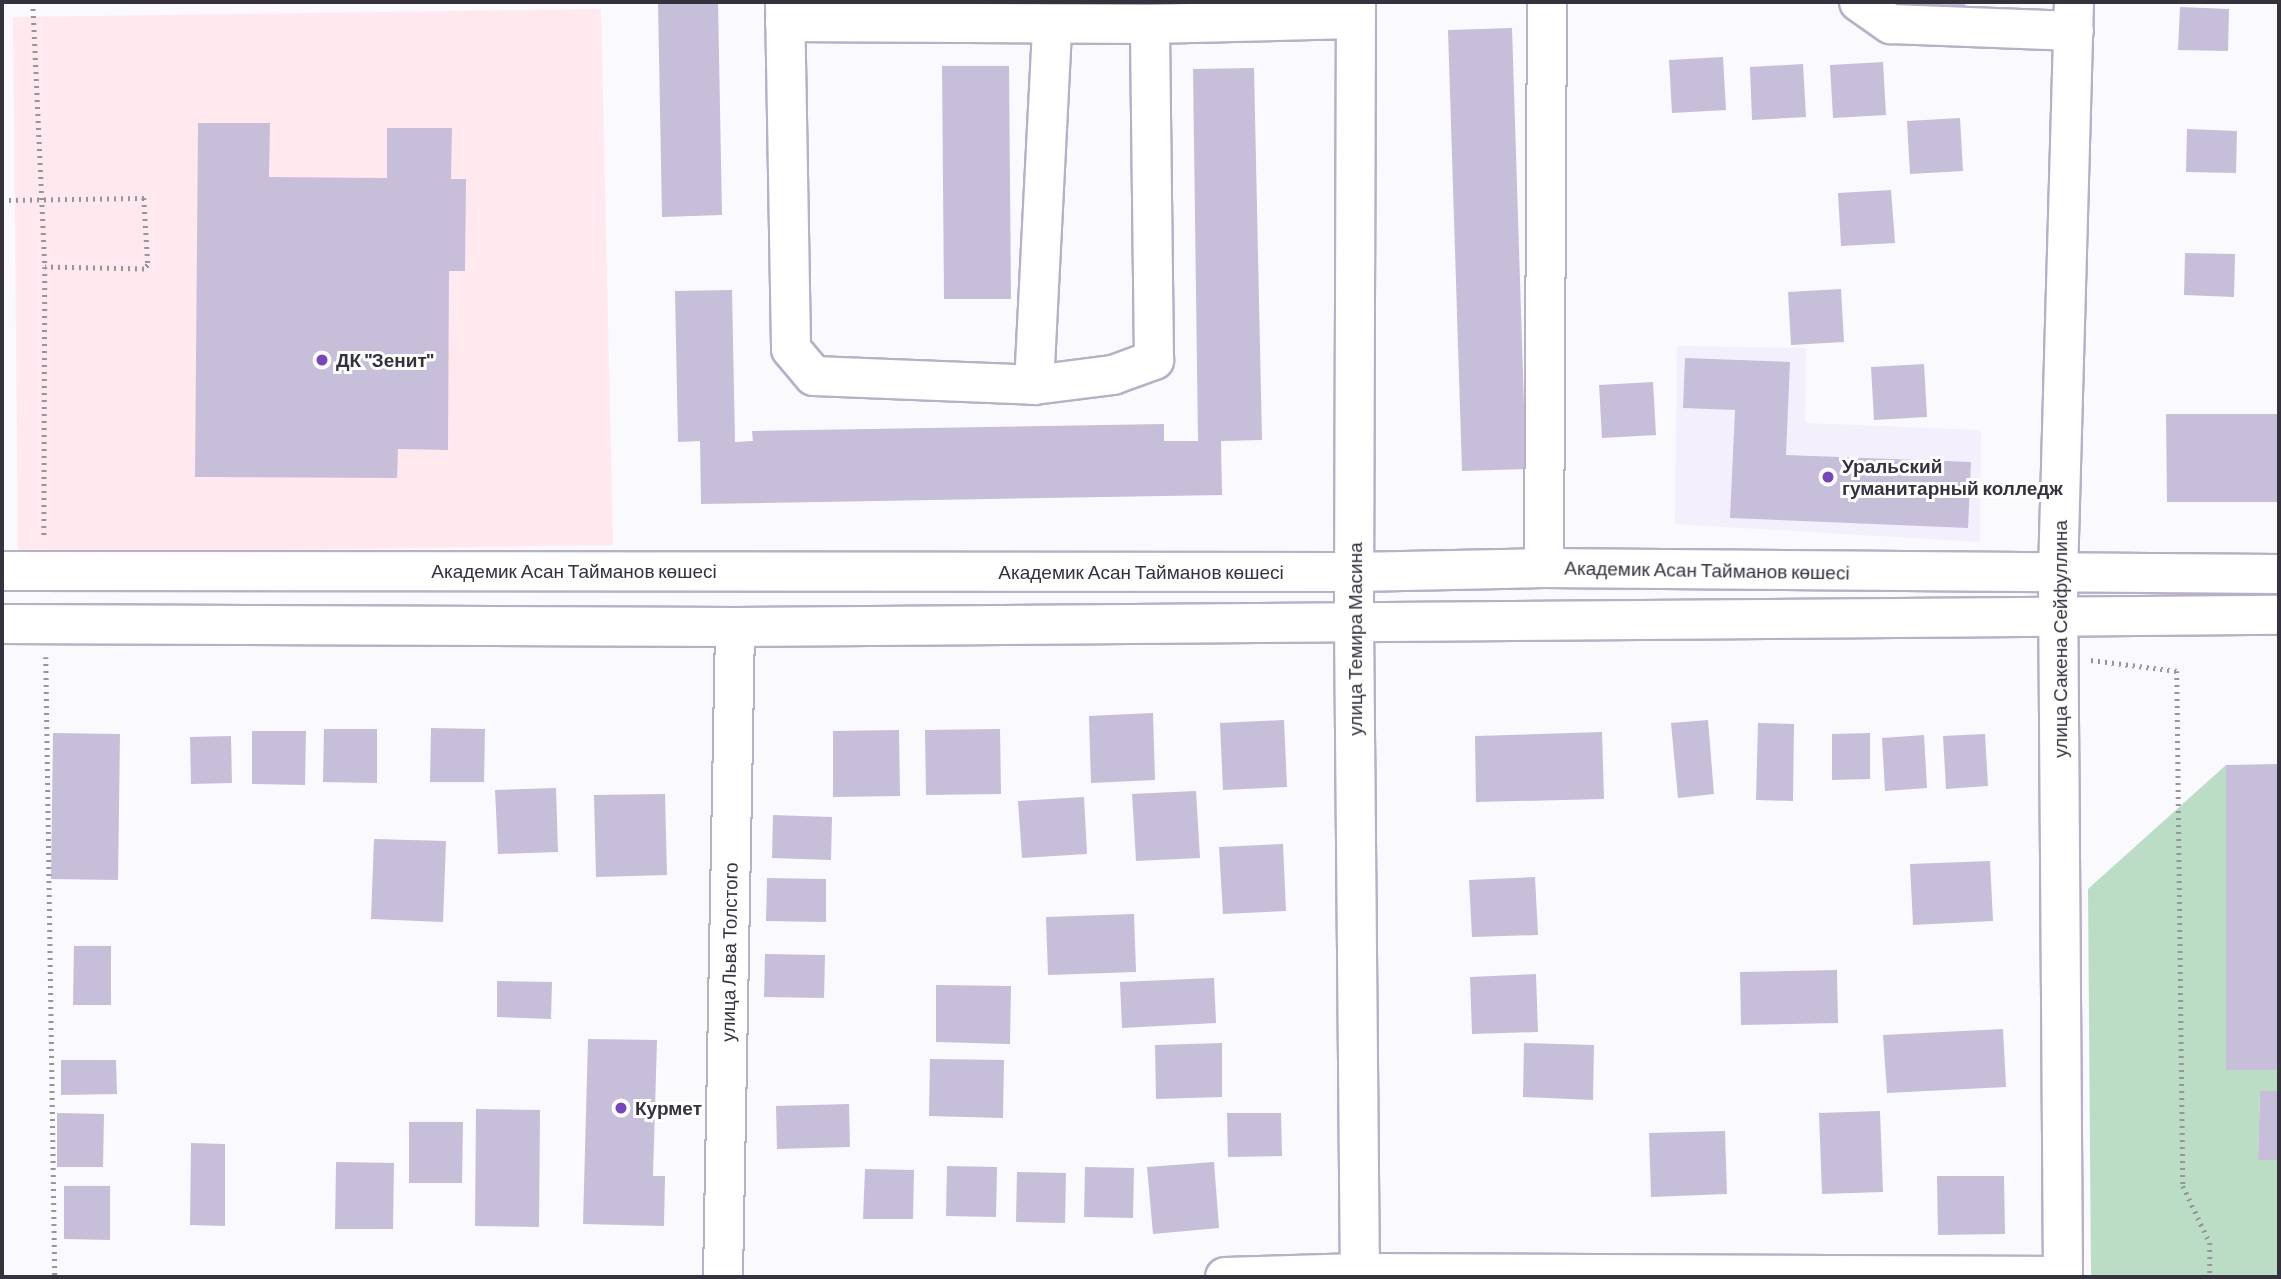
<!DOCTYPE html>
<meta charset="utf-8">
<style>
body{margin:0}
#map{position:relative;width:2281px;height:1279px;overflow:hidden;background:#faf9fe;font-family:Barlow,sans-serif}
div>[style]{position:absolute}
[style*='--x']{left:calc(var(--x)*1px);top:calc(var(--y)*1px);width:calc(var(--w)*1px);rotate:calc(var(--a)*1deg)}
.commercial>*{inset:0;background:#ffe9ef}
.built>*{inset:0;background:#f4effd}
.green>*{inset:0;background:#bbdcc5}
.building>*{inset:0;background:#c7bfda}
.path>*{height:4.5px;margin-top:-2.25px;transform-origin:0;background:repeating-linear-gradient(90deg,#97949d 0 2px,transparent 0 7px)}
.roads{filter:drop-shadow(2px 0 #b8afc9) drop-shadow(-2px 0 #b8afc9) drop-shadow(0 2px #b8afc9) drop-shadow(0 -2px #b8afc9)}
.minor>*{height:38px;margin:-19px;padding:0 19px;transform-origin:19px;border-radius:19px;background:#fff}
.dots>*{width:19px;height:19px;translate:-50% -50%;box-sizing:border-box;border:4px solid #fff;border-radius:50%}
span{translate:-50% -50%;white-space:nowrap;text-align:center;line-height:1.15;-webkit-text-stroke:6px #fff;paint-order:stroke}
.poi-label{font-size:19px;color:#36323d;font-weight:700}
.left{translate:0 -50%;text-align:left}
.street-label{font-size:19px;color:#36323d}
.frame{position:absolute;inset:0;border:4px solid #36323d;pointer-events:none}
</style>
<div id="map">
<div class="commercial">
<div style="clip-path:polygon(601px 9px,613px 545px,18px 554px,13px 17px)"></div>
</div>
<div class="built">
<div style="clip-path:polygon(1677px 346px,1806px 348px,1805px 423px,1981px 430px,1980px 542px,1675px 524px)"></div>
</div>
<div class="green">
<div style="clip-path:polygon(2226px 765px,2226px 1070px,2279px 1070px,2279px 1091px,2260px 1092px,2258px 1159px,2279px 1160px,2279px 1277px,2091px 1277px,2088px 889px)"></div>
</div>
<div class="building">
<div style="clip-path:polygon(658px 2px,718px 2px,722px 215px,662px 217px)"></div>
<div style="clip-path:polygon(1903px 2px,1965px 2px,1965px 19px,1903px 19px)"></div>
<div style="clip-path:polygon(2180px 7px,2229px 9px,2228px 51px,2178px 50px)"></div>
<div style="clip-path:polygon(1512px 28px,1526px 469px,1462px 471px,1448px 30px)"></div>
<div style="clip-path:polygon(1723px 57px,1726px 110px,1672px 113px,1669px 60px)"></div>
<div style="clip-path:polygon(1883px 62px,1886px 115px,1833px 118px,1830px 65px)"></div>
<div style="clip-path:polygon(1803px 64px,1806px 117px,1752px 120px,1750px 67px)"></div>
<div style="clip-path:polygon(942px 66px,1009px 66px,1011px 299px,944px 299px)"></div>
<div style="clip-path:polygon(1254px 68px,1262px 440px,1221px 441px,1222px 495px,701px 504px,700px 441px,678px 442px,675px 291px,732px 290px,735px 442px,753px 441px,752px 431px,1164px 424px,1164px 441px,1198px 441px,1193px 69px)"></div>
<div style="clip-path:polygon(1960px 118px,1963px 171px,1910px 174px,1907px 121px)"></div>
<div style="clip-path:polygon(198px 123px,270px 123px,269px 177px,387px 178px,387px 128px,452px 128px,451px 179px,466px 179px,465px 271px,449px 271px,448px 450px,398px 449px,397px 478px,195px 477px)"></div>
<div style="clip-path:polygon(2187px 129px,2237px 131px,2236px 173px,2186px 172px)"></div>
<div style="clip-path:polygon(1891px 190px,1895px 243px,1841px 246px,1838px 193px)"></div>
<div style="clip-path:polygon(2185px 253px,2235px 254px,2234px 297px,2184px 295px)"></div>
<div style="clip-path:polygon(1841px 289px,1844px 342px,1791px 345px,1788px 292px)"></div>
<div style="clip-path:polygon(1685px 358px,1790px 362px,1786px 455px,1971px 462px,1968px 528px,1730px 518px,1735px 410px,1683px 408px)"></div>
<div style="clip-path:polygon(1924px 364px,1927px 417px,1874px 420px,1871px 367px)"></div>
<div style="clip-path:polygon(1653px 382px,1656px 435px,1602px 438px,1599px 385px)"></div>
<div style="clip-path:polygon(2166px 414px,2279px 414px,2279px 502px,2167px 502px)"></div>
<div style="clip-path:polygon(1153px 713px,1155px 780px,1091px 783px,1089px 716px)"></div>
<div style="clip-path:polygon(1284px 720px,1287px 787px,1223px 790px,1220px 723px)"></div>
<div style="clip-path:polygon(1708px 720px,1714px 794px,1678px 798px,1671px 723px)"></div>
<div style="clip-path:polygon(1758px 723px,1794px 724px,1793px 801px,1756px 800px)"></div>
<div style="clip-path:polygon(431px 728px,485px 729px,484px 782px,430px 782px)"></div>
<div style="clip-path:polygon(324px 729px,377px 729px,377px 783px,323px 782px)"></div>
<div style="clip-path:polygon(1000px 729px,1001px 794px,926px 795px,925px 730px)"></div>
<div style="clip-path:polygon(899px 730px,900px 796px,833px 797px,833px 731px)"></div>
<div style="clip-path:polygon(252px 731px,306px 731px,305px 785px,252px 784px)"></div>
<div style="clip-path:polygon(1602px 732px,1604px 799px,1476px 802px,1475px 736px)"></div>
<div style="clip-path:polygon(53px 733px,120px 734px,118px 880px,51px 879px)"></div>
<div style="clip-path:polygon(1870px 733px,1870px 779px,1832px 780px,1832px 734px)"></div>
<div style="clip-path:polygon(1985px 734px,1988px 786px,1946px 789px,1943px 736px)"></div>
<div style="clip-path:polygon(1924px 735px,1927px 788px,1885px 791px,1882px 738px)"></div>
<div style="clip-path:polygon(231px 736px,232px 783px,191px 784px,190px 737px)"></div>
<div style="clip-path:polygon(2279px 764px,2279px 1070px,2226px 1070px,2226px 765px)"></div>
<div style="clip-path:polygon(556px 788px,558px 852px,498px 854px,495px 790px)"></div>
<div style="clip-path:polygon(1196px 791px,1200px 858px,1136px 861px,1132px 794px)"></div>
<div style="clip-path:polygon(665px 794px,667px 875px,596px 877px,594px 795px)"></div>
<div style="clip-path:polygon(1084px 797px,1087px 854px,1022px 858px,1018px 801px)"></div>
<div style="clip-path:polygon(773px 815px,832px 817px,831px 860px,772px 858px)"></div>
<div style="clip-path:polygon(374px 839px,446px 841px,443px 922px,371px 919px)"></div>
<div style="clip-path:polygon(1283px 844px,1286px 911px,1223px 914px,1219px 847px)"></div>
<div style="clip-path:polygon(1990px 861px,1993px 921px,1913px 925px,1910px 864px)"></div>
<div style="clip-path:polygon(1535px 877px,1538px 935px,1472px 937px,1469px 880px)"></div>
<div style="clip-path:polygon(767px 878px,826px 879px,826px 922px,766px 921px)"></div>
<div style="clip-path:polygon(1134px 914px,1136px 972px,1048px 975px,1046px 917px)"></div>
<div style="clip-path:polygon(74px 946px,111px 946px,111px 1005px,73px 1005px)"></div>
<div style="clip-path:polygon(765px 954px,825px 955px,824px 998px,764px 997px)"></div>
<div style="clip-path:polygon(1837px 970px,1838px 1023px,1741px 1025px,1740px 972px)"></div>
<div style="clip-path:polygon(1536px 974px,1538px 1032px,1472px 1034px,1470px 977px)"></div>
<div style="clip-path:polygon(1214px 978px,1216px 1023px,1122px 1028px,1120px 982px)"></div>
<div style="clip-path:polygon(497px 981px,552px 982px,551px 1019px,497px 1017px)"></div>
<div style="clip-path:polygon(936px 985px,1011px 986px,1010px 1044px,936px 1042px)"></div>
<div style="clip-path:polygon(2003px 1029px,2006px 1087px,1887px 1093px,1883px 1035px)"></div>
<div style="clip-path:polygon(588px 1039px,657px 1040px,653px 1176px,665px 1176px,664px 1226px,583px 1224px)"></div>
<div style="clip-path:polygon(1222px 1043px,1222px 1097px,1156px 1099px,1155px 1045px)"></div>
<div style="clip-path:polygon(1524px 1043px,1594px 1045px,1593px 1100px,1523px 1097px)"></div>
<div style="clip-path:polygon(930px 1059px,1004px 1060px,1003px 1118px,929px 1116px)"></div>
<div style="clip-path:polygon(61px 1060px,116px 1060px,117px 1094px,61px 1095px)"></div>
<div style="clip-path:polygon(2260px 1091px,2279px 1091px,2279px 1160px,2258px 1160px)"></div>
<div style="clip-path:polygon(849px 1104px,850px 1147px,777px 1149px,776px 1106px)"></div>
<div style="clip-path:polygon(476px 1109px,540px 1110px,539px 1227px,475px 1226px)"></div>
<div style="clip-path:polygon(1880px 1111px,1883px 1192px,1822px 1194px,1819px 1113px)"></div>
<div style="clip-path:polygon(57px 1113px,104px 1114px,103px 1167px,57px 1167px)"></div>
<div style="clip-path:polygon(1227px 1113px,1281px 1113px,1282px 1156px,1228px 1157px)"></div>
<div style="clip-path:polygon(409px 1122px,463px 1122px,462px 1183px,409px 1183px)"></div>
<div style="clip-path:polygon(1725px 1131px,1727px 1194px,1651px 1197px,1649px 1133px)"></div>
<div style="clip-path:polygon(191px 1143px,225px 1144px,225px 1226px,190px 1225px)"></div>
<div style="clip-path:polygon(336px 1162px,394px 1163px,393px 1229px,335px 1229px)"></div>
<div style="clip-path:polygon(1214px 1162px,1219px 1228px,1153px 1234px,1147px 1167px)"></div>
<div style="clip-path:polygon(947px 1166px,997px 1167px,996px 1217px,946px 1216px)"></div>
<div style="clip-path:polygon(1085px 1167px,1134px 1168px,1133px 1218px,1084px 1217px)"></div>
<div style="clip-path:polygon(865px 1169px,914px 1170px,913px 1219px,863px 1219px)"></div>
<div style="clip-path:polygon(1017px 1172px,1066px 1173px,1065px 1223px,1016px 1222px)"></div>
<div style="clip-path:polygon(1937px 1176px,2004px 1176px,2005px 1234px,1938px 1235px)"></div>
<div style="clip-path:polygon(64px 1186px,110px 1186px,110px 1240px,64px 1239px)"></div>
</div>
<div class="path">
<div style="--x:33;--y:2;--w:265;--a:87.4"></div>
<div style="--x:45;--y:267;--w:269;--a:90.2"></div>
<div style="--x:2;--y:200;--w:142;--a:-0.8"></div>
<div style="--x:144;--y:198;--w:67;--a:86.6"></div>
<div style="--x:148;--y:265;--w:6;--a:135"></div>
<div style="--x:144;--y:269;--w:99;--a:-178.8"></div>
<div style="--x:46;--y:657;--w:620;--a:89.17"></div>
<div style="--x:2091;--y:660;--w:87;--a:7.3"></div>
<div style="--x:2177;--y:671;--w:515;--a:89.33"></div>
<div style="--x:2183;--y:1186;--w:63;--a:64.7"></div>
<div style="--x:2210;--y:1243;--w:34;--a:90"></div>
</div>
<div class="roads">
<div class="minor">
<div style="--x:785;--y:2;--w:347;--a:89"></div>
<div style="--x:791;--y:349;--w:35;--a:50"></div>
<div style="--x:814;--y:376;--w:220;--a:2.3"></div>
<div style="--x:1034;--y:385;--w:80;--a:-7.2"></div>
<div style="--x:1113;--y:375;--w:44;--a:-20.1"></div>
<div style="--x:1154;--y:360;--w:336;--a:-90.7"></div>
<div style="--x:1150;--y:24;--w:203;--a:-1.4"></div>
<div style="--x:1356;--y:2;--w:619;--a:90.19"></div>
<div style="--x:1354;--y:621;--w:656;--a:89.48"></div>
<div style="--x:1859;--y:2;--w:39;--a:35"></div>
<div style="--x:1891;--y:24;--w:183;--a:2.2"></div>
<div style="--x:785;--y:22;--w:365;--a:0.3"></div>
<div style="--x:1034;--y:385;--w:361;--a:-87.1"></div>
<div style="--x:1544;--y:568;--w:566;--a:-89.7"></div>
<div style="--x:2;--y:571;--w:1352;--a:0.04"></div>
<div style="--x:1354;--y:572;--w:190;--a:-1.2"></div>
<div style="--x:1544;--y:568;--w:735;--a:0.47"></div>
<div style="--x:2;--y:624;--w:733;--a:0.23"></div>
<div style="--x:735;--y:627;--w:1544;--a:-0.45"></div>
<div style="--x:723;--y:1277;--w:650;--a:-88.94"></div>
<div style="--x:1225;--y:1277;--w:135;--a:-1.7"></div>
<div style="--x:1360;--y:1273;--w:703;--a:0.24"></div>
<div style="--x:2063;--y:1276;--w:702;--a:-90.41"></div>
<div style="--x:2058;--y:574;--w:572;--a:-88.4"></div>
</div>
</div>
<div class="dots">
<div style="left:322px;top:360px;background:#7945bd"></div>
<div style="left:1828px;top:477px;background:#7945bd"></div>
<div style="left:621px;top:1108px;background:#7945bd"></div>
</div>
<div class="poi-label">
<span class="left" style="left:336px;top:360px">ДК "Зенит"</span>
<span class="left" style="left:1842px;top:477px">Уральский<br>гуманитарный колледж</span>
<span class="left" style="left:635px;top:1108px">Курмет</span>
</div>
<div class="street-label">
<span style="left:1707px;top:570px;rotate:1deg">Академик Асан Тайманов көшесі</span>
<span style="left:574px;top:571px">Академик Асан Тайманов көшесі</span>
<span style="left:1141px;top:572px">Академик Асан Тайманов көшесі</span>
<span style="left:1355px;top:639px;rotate:-90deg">улица Темира Масина</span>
<span style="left:2060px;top:639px;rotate:-90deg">улица Сакена Сейфуллина</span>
<span style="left:729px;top:952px;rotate:-89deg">улица Льва Толстого</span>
</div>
<div class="frame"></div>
</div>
